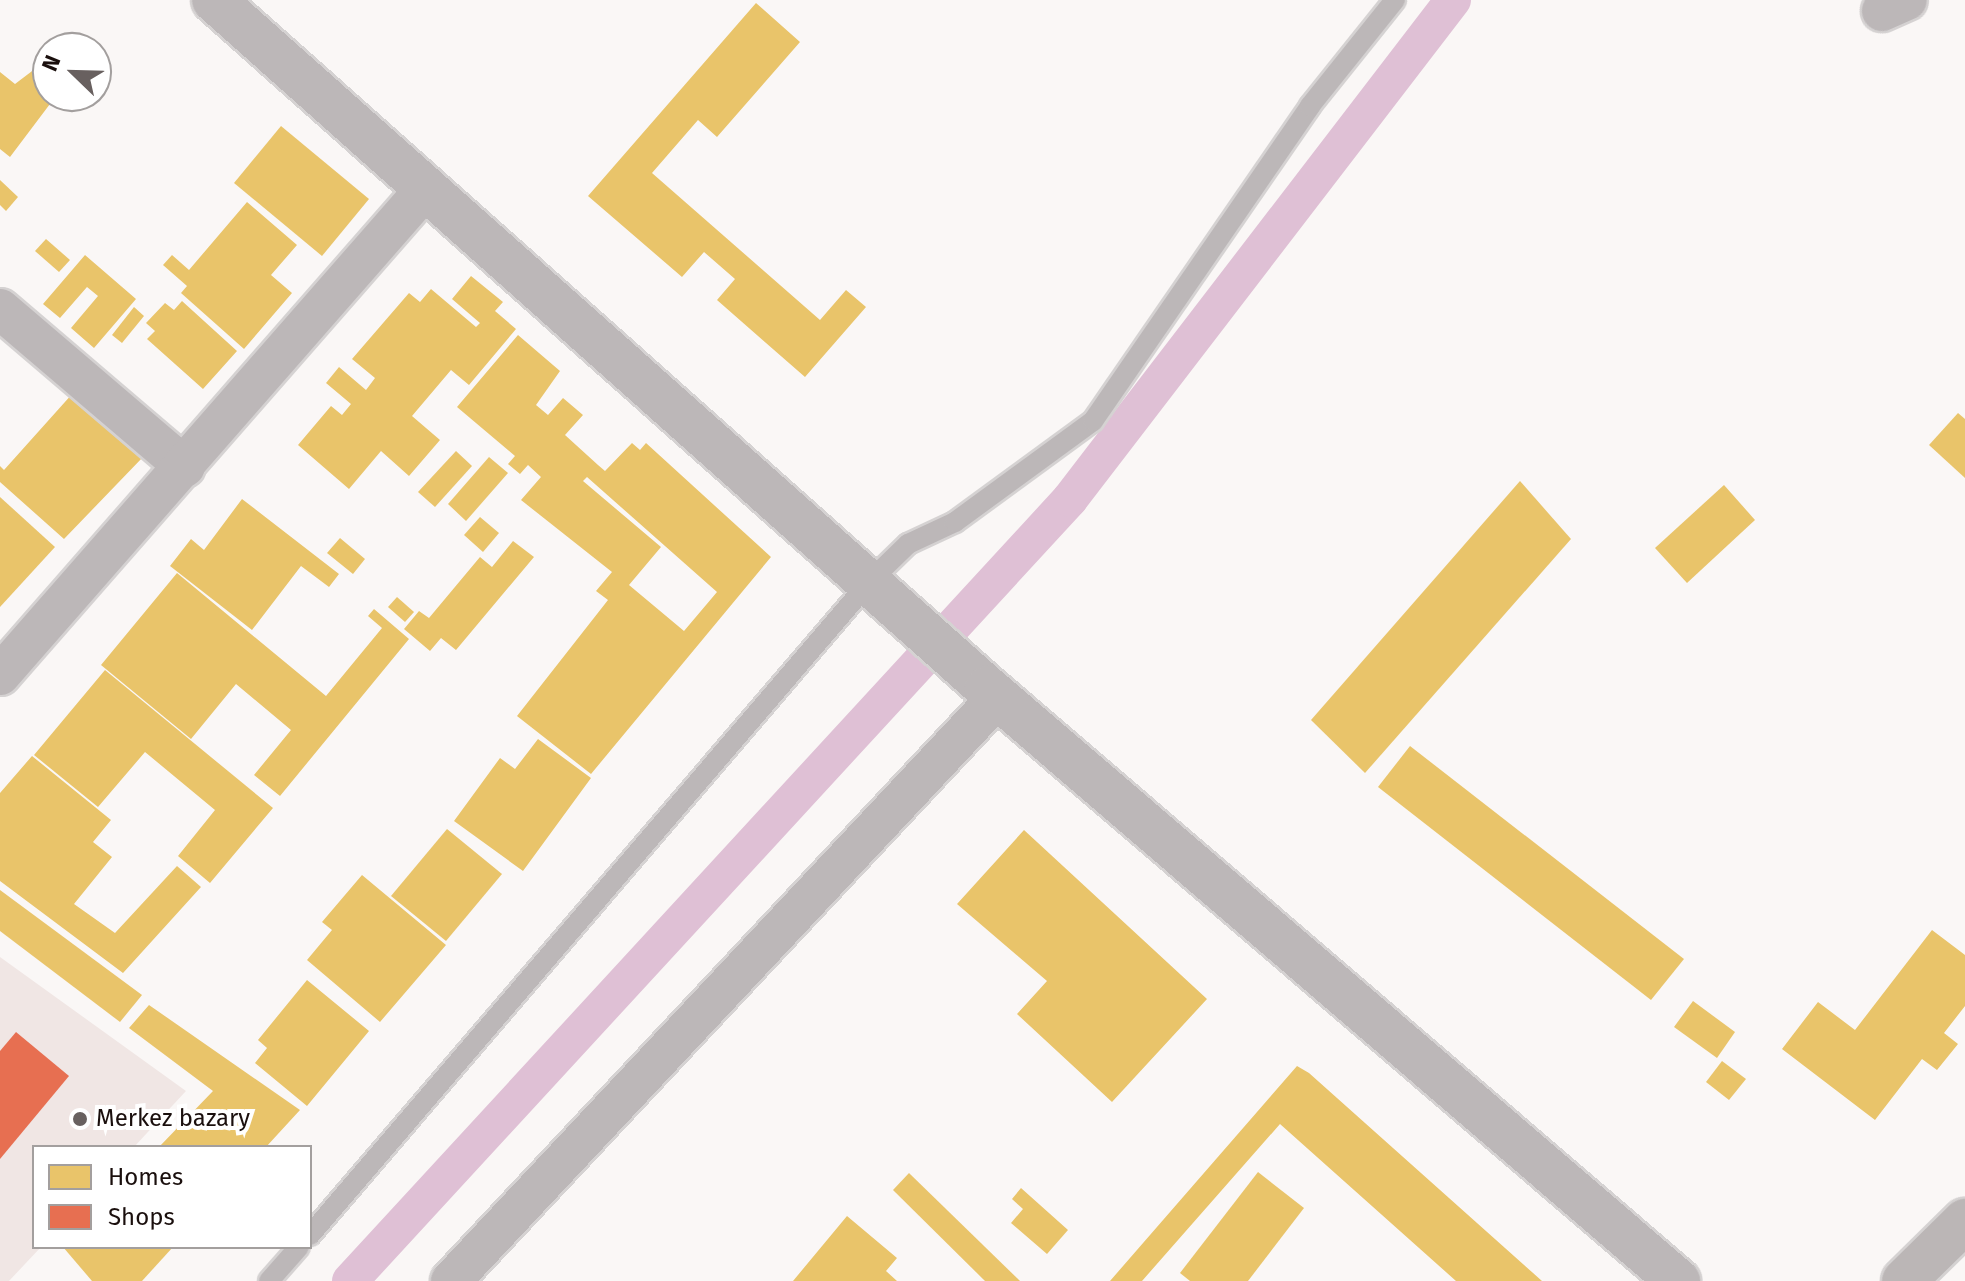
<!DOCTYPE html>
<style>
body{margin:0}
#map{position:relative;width:1965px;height:1281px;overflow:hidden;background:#faf7f6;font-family:"Fira Sans",sans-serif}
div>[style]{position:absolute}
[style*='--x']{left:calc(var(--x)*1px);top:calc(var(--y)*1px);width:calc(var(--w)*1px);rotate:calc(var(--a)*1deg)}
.built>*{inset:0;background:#f0e6e4}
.homes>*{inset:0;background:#e9c46a}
.shops>*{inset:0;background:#e76f51}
.canal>*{height:36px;margin:-18px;padding:0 18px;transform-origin:18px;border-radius:18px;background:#dfc0d5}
.roads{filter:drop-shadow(2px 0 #d5d2d2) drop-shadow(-2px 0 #d5d2d2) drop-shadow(0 2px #d5d2d2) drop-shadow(0 -2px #d5d2d2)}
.service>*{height:20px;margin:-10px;padding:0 10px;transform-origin:10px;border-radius:10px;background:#bcb7b8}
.minor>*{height:40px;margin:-20px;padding:0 20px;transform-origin:20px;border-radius:20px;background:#bcb7b8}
.tertiary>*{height:44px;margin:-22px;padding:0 22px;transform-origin:22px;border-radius:22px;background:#bcb7b8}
.secondary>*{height:44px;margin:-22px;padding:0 22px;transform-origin:22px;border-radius:22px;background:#bbb6b6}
.dots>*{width:22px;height:22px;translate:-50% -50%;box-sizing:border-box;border:4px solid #fff;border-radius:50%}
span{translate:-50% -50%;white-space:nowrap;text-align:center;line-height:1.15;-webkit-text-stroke:8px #fff;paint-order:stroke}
.poi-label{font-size:24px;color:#1a0f0d}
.left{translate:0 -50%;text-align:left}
.legend{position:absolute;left:32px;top:1145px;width:280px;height:104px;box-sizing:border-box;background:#fff;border:2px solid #a39f9e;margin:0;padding:10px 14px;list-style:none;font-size:24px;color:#1a0f0d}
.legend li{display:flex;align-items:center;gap:16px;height:40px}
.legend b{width:40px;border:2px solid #a39f9e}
.north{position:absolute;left:32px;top:32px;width:80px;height:80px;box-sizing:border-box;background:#fff;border:2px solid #a39f9e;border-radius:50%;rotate:293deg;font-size:22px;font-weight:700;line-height:32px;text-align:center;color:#1a0f0d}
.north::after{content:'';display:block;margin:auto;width:28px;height:36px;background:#68605f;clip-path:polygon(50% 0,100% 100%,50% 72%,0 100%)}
</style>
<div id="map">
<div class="built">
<div style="clip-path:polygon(0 957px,186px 1091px,134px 1147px,34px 1147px,34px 1247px,41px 1247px,9px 1281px,0 1281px)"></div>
</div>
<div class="homes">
<div style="clip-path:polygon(756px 3px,800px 42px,717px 137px,698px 120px,652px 173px,820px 320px,846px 290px,866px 307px,805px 377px,717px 300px,735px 279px,704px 252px,682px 277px,588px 196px)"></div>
<div style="clip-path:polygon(44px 62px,48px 96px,56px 96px,10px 157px,0 149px,0 72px,15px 84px)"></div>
<div style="clip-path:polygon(281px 126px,369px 199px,322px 256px,234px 183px)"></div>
<div style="clip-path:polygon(0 180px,18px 197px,6px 211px,0 205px)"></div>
<div style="clip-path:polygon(247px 202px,297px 245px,271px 275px,292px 293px,244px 349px,181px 293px,187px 286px,163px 265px,172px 255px,189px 270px)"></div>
<div style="clip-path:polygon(46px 239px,70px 260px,59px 272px,35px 251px)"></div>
<div style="clip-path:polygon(85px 255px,136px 299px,94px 348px,71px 328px,98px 296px,87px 287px,60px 318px,43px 304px)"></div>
<div style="clip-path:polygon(471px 276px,503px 302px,495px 311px,516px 329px,469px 385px,451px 370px,412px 416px,440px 440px,409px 476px,381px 451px,349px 489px,298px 445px,331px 406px,342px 415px,351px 404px,326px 383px,339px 367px,366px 390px,375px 378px,352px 359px,409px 293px,420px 302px,431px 289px,476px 327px,480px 323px,452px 299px)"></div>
<div style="clip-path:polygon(182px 301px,237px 351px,203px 389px,147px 339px,155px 331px,146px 323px,165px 303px,174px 310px)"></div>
<div style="clip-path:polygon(134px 307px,144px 316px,122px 343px,112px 335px)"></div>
<div style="clip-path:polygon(evenodd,518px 335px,560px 371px,536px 405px,548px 415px,563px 398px,583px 415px,565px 435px,598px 465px,605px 471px,632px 443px,640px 450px,646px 443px,771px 557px,591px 774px,517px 716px,608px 600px,596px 591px,612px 572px,521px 500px,541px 477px,528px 465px,520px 474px,508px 464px,515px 456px,457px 407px,518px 335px,587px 477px,717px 592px,684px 631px,629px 585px,661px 547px,583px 481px,587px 477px)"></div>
<div style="clip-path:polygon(73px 393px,143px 457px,64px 539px,0 482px,0 466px,4px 470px)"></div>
<div style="clip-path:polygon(1958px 413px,1965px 419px,1965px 478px,1929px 445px)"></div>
<div style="clip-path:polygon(456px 451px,472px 466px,435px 507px,418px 492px)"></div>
<div style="clip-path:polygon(489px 457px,508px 473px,466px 521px,448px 504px)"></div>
<div style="clip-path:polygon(1520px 481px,1571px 539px,1365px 773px,1311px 720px)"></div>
<div style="clip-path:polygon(1724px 485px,1755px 520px,1687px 583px,1655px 548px)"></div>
<div style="clip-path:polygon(0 497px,55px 547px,0 607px)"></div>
<div style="clip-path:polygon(242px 499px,339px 574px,329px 587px,301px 566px,252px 630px,170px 566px,191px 539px,204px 550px)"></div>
<div style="clip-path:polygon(480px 517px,499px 533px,483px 552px,464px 535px)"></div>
<div style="clip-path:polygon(340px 538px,365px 559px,353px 574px,327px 553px)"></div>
<div style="clip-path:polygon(513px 541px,534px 557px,456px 650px,441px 638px,430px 651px,404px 629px,419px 611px,429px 618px,480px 557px,492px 567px)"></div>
<div style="clip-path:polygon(177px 573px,326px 696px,382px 628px,368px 616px,374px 609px,409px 639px,280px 796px,254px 775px,291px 730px,236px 684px,191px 739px,101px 665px)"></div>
<div style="clip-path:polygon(397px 597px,414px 612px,405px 622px,388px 607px)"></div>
<div style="clip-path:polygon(105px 670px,273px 808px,210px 883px,178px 856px,215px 810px,145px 752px,98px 807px,34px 755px)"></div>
<div style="clip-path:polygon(538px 739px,591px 778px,523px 871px,454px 821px,500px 758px,515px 769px)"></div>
<div style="clip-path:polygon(1410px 746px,1684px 959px,1651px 1000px,1378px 787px)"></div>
<div style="clip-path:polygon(32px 756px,111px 820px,93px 842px,112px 857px,74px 904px,115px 933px,177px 866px,201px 887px,123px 973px,0 881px,0 793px)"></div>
<div style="clip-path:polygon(447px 829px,502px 874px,446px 941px,391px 896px)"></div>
<div style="clip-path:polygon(1024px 830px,1207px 999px,1112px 1102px,1017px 1014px,1047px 981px,957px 904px)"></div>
<div style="clip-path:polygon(362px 875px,446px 945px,380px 1022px,307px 960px,332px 930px,322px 922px)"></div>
<div style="clip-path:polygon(0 890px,142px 995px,120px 1022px,0 931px)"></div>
<div style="clip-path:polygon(1932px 930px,1965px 955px,1965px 1006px,1944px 1033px,1958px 1044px,1937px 1070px,1922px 1059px,1875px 1120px,1782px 1049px,1818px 1002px,1855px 1030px)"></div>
<div style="clip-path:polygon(307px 980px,369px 1031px,307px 1106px,255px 1063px,267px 1048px,258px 1040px)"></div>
<div style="clip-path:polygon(1693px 1001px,1735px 1032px,1717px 1058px,1674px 1027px)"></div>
<div style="clip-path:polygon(149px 1005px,300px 1110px,266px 1147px,159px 1147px,213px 1091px,129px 1028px)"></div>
<div style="clip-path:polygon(1722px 1061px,1746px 1079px,1729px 1100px,1706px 1082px)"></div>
<div style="clip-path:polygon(1297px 1066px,1309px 1073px,1542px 1281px,1456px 1281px,1280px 1124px,1142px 1281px,1110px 1281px)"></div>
<div style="clip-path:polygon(1258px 1172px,1304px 1208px,1248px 1281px,1190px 1281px,1180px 1273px)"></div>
<div style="clip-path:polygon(909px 1173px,1020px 1281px,985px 1281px,893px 1190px)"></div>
<div style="clip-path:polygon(1021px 1188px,1068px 1230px,1047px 1254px,1011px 1223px,1023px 1209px,1012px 1199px)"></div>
<div style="clip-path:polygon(847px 1216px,897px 1258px,886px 1271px,897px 1281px,793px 1281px)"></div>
<div style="clip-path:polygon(63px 1247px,173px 1247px,142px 1281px,92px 1281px)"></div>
</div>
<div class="shops">
<div style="clip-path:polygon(16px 1032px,69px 1076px,0 1159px,0 1051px)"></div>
</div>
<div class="canal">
<div style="--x:350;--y:1281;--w:1063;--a:-47.36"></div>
<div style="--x:1070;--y:499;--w:629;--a:-52.49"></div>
</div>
<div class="roads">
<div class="service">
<div style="--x:310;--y:1235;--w:862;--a:-49.42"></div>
<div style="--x:871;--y:580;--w:52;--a:-44.2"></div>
<div style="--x:908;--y:544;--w:52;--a:-25.1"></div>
<div style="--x:955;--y:522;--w:171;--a:-36.2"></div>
<div style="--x:1093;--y:421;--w:383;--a:-55.4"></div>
<div style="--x:1310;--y:106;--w:136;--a:-51.3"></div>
<div style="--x:269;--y:1281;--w:45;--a:-48.6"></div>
</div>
<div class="minor">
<div style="--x:1882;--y:11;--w:27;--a:-24"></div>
<div style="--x:0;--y:309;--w:243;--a:40.5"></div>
<div style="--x:0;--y:675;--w:648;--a:-48.81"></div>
<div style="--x:451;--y:1281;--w:800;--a:-46.87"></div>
</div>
<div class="tertiary">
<div style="--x:214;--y:0;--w:1035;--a:41.67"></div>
<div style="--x:987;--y:688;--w:911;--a:40.64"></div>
</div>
<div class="secondary">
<div style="--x:1904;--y:1281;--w:86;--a:-44.5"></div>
</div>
</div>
<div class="dots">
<div style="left:80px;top:1119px;background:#68605f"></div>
</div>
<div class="poi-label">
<span class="left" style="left:96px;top:1119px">Merkez bazary</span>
</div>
<ul class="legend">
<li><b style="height:22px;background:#e9c46a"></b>Homes</li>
<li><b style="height:22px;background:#e76f51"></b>Shops</li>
</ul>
<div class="north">N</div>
</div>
